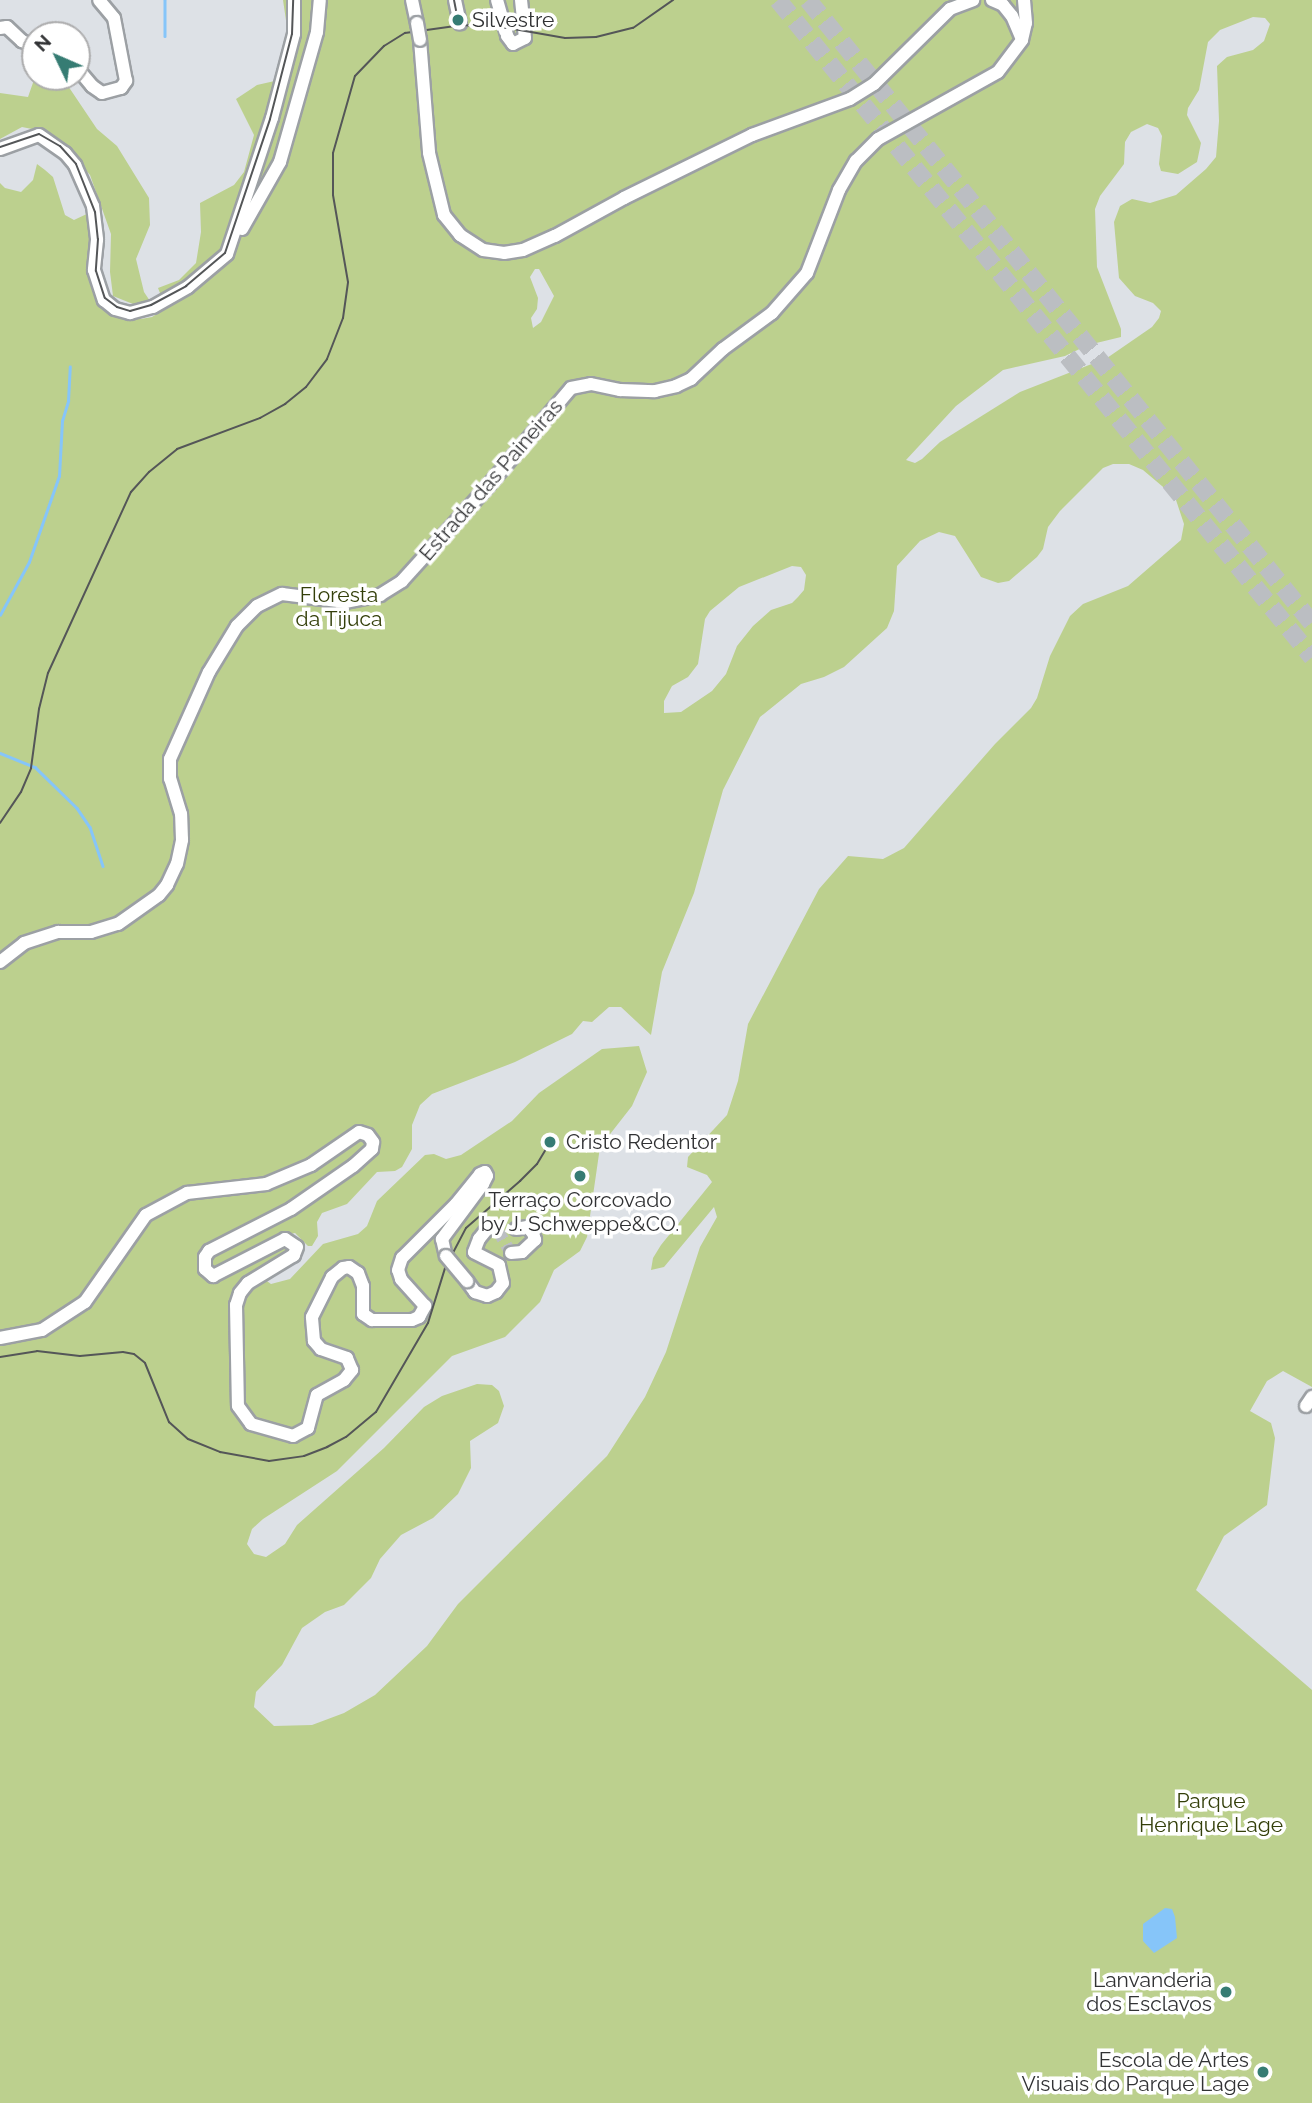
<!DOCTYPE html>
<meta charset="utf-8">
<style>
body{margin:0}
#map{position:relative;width:1312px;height:2103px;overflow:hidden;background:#dde1e6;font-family:Raleway,sans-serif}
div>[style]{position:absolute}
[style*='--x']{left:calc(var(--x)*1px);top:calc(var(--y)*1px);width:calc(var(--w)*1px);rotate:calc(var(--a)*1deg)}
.green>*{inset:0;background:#bcd08e}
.water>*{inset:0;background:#86c5f9}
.stream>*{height:2.5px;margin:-1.25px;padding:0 1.25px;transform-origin:1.25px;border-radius:1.25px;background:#86c5f9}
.minor-tunnel>*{height:12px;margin-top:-6px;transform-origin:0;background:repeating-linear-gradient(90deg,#bbbec2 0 12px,transparent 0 18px)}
.highway-tunnel>*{height:18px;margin-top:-9px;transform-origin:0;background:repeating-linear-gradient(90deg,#bbbec2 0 18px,transparent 0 27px)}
.roads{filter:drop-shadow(2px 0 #9ca0a4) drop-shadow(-2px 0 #9ca0a4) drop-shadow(0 2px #9ca0a4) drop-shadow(0 -2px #9ca0a4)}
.minor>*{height:12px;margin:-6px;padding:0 6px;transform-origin:6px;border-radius:6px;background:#fff}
.tram>*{height:2px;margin:-1px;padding:0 1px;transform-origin:1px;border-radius:1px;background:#545658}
.rail>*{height:2.5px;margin-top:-1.25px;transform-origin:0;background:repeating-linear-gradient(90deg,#545658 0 12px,transparent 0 24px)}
.bridges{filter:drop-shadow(2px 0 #9ca0a4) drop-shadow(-2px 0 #9ca0a4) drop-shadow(0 2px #9ca0a4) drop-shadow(0 -2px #9ca0a4)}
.minor-bridge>*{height:12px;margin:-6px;padding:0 6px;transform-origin:6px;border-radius:6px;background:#fff}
.dots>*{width:19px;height:19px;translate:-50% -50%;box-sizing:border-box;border:4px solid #fff;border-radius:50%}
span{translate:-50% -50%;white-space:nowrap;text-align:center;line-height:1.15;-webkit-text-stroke:7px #fff;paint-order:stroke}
.poi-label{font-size:21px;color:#313234}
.left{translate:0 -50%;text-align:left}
.right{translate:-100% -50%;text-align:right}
.street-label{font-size:21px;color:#313234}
.park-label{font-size:21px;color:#333f09}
.north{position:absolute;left:21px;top:21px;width:70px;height:70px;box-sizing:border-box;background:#fff;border:2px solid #adadae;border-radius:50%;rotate:314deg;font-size:19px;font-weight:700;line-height:28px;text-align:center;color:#313234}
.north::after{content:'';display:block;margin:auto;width:24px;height:32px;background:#367c73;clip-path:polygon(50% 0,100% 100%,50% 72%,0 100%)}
</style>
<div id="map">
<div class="green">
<div style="clip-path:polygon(evenodd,283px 0,1312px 0,1312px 1387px,1283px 1371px,1267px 1381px,1250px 1411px,1271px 1423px,1275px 1438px,1267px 1505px,1224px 1536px,1196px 1590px,1312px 1690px,1312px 2103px,0 2103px,0 183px,5px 188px,21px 192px,33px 180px,37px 164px,45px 170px,53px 177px,65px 215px,74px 220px,91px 212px,107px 305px,120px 314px,141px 319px,152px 317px,166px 308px,158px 288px,179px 280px,196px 263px,201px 232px,200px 203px,234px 185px,244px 172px,254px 135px,236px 99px,257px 85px,279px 80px,289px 41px,283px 0,1253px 17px,1265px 18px,1270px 24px,1264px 41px,1253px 50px,1227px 57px,1217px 66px,1219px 121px,1216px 157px,1206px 169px,1176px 195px,1150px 203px,1132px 199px,1120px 206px,1114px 222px,1119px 278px,1135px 296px,1153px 303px,1161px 311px,1159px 318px,1152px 327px,1107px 358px,1020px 392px,940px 442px,922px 459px,915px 463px,906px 460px,956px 406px,1003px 370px,1065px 356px,1088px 345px,1121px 337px,1121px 329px,1097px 267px,1095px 209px,1100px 196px,1124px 164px,1125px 142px,1131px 132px,1147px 124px,1158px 128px,1162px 136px,1159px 164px,1161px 171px,1178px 174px,1197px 162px,1201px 143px,1187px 115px,1188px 108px,1199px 90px,1208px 42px,1220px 30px,1253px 17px,283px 0,535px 269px,539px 269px,554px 296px,541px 322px,533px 328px,531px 318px,537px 309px,538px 298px,530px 277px,535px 269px,283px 0,1113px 464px,1129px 464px,1143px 470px,1175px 497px,1184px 524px,1181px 540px,1128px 586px,1083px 604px,1070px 616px,1050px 656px,1037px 698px,1031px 708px,995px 744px,904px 848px,883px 859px,848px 856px,819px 889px,748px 1024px,738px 1081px,727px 1115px,688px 1157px,687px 1167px,707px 1175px,712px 1182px,661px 1245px,653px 1258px,651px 1270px,664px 1267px,714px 1207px,717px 1217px,700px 1247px,666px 1352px,645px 1397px,607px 1456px,494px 1568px,458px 1604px,427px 1646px,375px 1695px,344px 1713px,312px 1725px,274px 1726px,254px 1707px,256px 1692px,282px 1665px,302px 1628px,325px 1612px,344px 1605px,371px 1578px,380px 1559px,401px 1535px,433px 1518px,458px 1494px,471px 1468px,470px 1441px,498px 1423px,504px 1406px,499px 1391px,492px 1385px,477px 1384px,442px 1396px,424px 1407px,384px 1448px,297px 1525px,285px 1544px,266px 1557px,254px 1554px,247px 1544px,252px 1529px,263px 1519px,337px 1471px,452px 1356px,505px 1337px,540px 1302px,554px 1270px,580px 1251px,587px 1237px,600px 1147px,632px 1106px,647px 1072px,639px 1046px,602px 1049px,539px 1093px,512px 1121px,461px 1155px,446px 1159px,434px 1154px,425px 1155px,377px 1201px,367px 1226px,358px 1234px,323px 1244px,290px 1279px,271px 1284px,264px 1279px,293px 1247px,283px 1236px,295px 1233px,308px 1246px,312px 1246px,318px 1236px,317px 1222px,322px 1213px,347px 1204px,377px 1172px,395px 1171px,402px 1167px,412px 1149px,412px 1125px,420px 1105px,432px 1094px,515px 1062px,572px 1034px,583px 1021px,592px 1022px,609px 1007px,621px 1007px,651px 1035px,662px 972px,694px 893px,723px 790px,760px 717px,801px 684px,824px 677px,844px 667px,887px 628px,894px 611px,897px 566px,920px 541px,939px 532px,955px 536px,981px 577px,998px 583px,1009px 581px,1037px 557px,1043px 549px,1048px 527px,1060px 511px,1103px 468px,1113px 464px,283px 0,792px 566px,801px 567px,806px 575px,804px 590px,798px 597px,792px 603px,771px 610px,753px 626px,737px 646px,726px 674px,712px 691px,681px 712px,664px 713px,664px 701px,672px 686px,688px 677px,698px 664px,705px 619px,710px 611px,739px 587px,792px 566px)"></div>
<div style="clip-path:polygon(35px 77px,62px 77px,97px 129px,117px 146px,149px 198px,150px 225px,136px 259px,144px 292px,150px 301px,138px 306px,113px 296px,110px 272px,111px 234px,90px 175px,76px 159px,42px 131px,22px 127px,0 139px,0 93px,28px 97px)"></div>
</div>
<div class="water">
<div style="clip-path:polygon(1165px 1908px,1172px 1909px,1175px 1917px,1177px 1938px,1154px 1953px,1143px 1941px,1143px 1924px)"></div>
</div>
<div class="stream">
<div style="--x:165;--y:0;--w:36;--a:90"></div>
<div style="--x:0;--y:615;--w:60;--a:-61.3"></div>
<div style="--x:29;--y:562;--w:91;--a:-70.8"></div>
<div style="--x:59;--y:476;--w:55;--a:-86.9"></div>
<div style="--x:62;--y:421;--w:21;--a:-73"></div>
<div style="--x:68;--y:401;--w:34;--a:-87"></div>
<div style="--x:0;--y:753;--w:38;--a:22"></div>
<div style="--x:35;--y:767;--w:59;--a:44.3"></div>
<div style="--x:77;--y:808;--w:23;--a:56"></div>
<div style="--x:90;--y:827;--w:41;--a:71.6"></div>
</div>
<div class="minor-tunnel">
<div style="--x:492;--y:1228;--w:5;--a:11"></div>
<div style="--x:497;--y:1229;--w:28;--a:60"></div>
</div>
<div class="highway-tunnel">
<div style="--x:778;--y:0;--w:847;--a:50.9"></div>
<div style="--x:808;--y:0;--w:801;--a:51.03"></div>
</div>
<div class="roads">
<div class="minor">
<div style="--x:412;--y:0;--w:24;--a:78"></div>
<div style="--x:455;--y:0;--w:24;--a:78"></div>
<div style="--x:497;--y:0;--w:37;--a:74"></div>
<div style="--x:507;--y:36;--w:10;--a:53"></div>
<div style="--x:513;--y:44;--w:13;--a:-27"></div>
<div style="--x:525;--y:38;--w:38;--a:-96"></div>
<div style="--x:992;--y:0;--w:12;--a:24"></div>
<div style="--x:1003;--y:5;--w:14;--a:51"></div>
<div style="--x:1012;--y:16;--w:25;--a:67"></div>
<div style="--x:0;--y:28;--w:7;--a:-8"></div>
<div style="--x:7;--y:27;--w:21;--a:43"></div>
<div style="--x:22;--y:41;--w:14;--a:21"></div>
<div style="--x:420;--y:40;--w:113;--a:85.4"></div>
<div style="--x:429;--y:153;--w:64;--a:76.4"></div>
<div style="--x:444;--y:215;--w:26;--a:51"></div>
<div style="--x:460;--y:235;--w:27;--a:33"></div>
<div style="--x:483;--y:250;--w:21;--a:8"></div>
<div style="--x:504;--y:253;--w:19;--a:-9"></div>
<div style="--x:523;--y:250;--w:35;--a:-24"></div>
<div style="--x:555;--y:236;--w:79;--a:-28.8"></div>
<div style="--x:624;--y:198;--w:143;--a:-26.2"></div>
<div style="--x:752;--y:135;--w:104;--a:-20.2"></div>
<div style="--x:850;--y:99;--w:28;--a:-32"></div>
<div style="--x:874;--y:84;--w:107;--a:-44.6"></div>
<div style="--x:950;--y:9;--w:25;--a:-21"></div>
<div style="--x:77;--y:68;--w:23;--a:50"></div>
<div style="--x:92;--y:86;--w:12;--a:35"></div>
<div style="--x:102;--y:93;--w:20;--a:-15"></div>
<div style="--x:121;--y:88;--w:9;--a:-54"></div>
<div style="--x:126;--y:81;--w:64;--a:-100.8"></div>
<div style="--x:114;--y:18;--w:23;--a:-130"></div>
<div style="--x:0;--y:149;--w:41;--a:-19.7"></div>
<div style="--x:39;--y:135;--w:32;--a:35"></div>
<div style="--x:65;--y:153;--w:16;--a:50"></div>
<div style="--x:75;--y:165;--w:45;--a:66.3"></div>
<div style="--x:93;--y:206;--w:34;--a:83"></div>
<div style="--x:97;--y:240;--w:30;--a:96"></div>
<div style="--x:94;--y:270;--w:32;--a:72"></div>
<div style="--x:104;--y:300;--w:14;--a:39"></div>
<div style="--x:115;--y:309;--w:16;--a:15"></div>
<div style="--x:130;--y:313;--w:24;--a:-15"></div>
<div style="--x:153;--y:307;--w:40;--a:-29.7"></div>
<div style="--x:188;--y:287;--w:51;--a:-40.2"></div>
<div style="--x:227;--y:254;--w:143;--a:-71.7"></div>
<div style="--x:272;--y:118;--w:87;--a:-75.3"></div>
<div style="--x:294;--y:34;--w:34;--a:-90"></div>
<div style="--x:242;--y:229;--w:77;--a:-60.4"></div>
<div style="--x:280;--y:162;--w:135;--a:-74.1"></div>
<div style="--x:317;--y:32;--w:32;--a:-85"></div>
<div style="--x:0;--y:962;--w:31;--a:-38"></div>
<div style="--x:24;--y:943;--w:36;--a:-18"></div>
<div style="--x:58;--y:932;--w:33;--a:0"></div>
<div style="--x:91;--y:932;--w:28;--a:-17"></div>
<div style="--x:118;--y:924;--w:50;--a:-35.3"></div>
<div style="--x:159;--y:895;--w:13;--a:-51"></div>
<div style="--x:167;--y:885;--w:23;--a:-65"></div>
<div style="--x:177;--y:864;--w:25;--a:-78"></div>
<div style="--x:182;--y:840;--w:26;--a:-92"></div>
<div style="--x:181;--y:814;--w:37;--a:-107"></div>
<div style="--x:170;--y:779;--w:20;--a:-90"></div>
<div style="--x:170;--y:759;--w:95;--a:-65.9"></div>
<div style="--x:209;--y:672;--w:54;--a:-58.7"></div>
<div style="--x:237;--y:626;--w:28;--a:-45"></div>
<div style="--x:257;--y:606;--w:28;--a:-26"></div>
<div style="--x:282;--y:594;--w:64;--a:7.2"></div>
<div style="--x:345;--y:602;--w:36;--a:-11"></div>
<div style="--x:380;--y:595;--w:26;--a:-32"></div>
<div style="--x:402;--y:581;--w:128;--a:-47.8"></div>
<div style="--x:488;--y:486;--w:128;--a:-49.7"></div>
<div style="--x:571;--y:388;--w:20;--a:-11"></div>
<div style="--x:591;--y:384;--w:30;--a:12"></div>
<div style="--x:620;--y:390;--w:35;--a:2"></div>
<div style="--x:655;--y:391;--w:22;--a:-13"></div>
<div style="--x:676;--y:386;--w:17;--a:-25"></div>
<div style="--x:691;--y:379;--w:44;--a:-43.2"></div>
<div style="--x:723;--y:349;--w:61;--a:-36.3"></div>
<div style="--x:772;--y:313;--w:53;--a:-48.8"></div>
<div style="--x:807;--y:273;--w:89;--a:-68.9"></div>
<div style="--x:839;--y:190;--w:34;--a:-60"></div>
<div style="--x:856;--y:161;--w:31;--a:-45"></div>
<div style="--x:878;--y:139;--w:137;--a:-29.2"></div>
<div style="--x:998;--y:72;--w:40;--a:-53"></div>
<div style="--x:1022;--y:40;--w:17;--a:-77"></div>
<div style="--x:1026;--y:23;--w:23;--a:-95"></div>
<div style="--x:511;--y:1253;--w:11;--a:-5"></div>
<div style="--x:522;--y:1252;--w:18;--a:-43"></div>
<div style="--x:535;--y:1240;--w:7;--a:-106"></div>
<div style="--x:533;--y:1233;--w:8;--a:-135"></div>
<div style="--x:527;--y:1227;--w:11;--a:170"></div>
<div style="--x:467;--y:1281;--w:14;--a:54"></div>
<div style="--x:475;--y:1292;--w:13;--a:18"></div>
<div style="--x:487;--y:1296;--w:10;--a:-24"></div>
<div style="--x:496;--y:1292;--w:11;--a:-52"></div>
<div style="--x:503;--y:1283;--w:18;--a:-103"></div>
<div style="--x:499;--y:1265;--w:28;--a:-153"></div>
<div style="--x:474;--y:1252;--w:14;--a:-69"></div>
<div style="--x:479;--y:1239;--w:13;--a:-51"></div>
<div style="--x:487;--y:1229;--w:5;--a:-11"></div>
<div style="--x:0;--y:1338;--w:43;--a:-10.8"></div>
<div style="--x:42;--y:1330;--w:51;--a:-33.1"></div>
<div style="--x:85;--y:1302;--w:106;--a:-55"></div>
<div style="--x:146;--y:1215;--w:47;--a:-28.2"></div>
<div style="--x:187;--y:1193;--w:80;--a:-6.5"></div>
<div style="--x:266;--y:1184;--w:49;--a:-22.9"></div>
<div style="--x:311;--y:1165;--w:58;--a:-34.5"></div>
<div style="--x:359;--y:1132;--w:9;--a:18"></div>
<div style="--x:368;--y:1135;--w:9;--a:54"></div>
<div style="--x:373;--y:1142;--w:7;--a:98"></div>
<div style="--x:372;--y:1149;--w:25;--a:138"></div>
<div style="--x:353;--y:1166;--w:75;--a:145.3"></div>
<div style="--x:291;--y:1209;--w:92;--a:152.9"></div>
<div style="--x:209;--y:1251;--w:7;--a:124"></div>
<div style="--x:205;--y:1257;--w:12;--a:90"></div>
<div style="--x:205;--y:1269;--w:11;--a:41"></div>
<div style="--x:213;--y:1276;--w:81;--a:-27.2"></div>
<div style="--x:285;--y:1239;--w:14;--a:34"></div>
<div style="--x:297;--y:1247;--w:9;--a:111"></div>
<div style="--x:294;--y:1255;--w:54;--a:148.7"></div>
<div style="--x:248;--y:1283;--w:13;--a:129"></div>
<div style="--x:240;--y:1293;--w:13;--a:108"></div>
<div style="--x:236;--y:1305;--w:101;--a:88.9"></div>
<div style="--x:238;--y:1406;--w:22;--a:54"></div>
<div style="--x:251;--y:1424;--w:44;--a:15.9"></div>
<div style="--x:293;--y:1436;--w:17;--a:-28"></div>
<div style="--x:308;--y:1428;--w:34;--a:-75"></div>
<div style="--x:317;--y:1395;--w:31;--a:-29"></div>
<div style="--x:344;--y:1380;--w:13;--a:-51"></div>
<div style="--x:352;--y:1370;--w:13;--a:-113"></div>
<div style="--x:347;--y:1358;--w:28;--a:-161"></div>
<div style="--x:321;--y:1349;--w:11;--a:-131"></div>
<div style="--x:314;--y:1341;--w:24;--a:-95"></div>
<div style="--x:312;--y:1317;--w:45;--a:-63.4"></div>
<div style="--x:332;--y:1277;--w:14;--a:-39"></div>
<div style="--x:343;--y:1268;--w:6;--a:-9"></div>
<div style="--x:349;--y:1267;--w:11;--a:34"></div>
<div style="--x:358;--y:1273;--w:14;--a:69"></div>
<div style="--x:363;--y:1286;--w:28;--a:90"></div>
<div style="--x:363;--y:1314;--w:11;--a:34"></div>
<div style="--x:372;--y:1320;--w:40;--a:0"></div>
<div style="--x:412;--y:1320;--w:8;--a:-23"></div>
<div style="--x:419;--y:1317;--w:13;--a:-61"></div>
<div style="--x:425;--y:1306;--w:36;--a:-132"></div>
<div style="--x:401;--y:1279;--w:9;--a:-108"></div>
<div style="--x:398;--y:1270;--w:13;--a:-72"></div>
<div style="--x:402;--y:1258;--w:76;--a:-45"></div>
<div style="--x:456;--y:1204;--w:38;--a:-51"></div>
<div style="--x:480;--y:1174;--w:5;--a:-22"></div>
<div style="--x:485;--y:1172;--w:4;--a:63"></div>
<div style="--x:487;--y:1176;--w:9;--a:117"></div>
<div style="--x:483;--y:1184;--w:69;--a:126.7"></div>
<div style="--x:442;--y:1239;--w:17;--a:77"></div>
<div style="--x:1306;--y:1406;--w:11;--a:-56"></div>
</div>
</div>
<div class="tram">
<div style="--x:454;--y:0;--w:20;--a:79"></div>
<div style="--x:0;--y:147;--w:41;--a:-18.4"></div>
<div style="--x:39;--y:134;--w:24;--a:30"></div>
<div style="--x:60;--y:146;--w:24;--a:48"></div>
<div style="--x:76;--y:164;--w:52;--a:68.4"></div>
<div style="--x:95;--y:212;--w:27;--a:84"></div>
<div style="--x:98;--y:239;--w:32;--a:94"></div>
<div style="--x:96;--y:271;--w:28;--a:72"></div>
<div style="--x:105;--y:298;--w:15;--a:37"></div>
<div style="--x:117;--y:307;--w:14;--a:17"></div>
<div style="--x:130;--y:311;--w:22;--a:-16"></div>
<div style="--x:151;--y:305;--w:40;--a:-28"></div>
<div style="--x:186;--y:286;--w:51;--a:-40.2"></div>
<div style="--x:225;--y:253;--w:141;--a:-71.4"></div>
<div style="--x:270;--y:119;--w:88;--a:-75.5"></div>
<div style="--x:292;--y:34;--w:34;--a:-88"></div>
<div style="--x:0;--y:823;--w:37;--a:-56"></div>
<div style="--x:21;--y:792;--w:26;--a:-67"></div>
<div style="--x:31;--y:768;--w:60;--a:-82.3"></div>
<div style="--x:39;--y:709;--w:37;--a:-76"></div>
<div style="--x:48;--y:673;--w:199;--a:-65.4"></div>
<div style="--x:131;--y:492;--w:27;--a:-48"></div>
<div style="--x:149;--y:472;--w:36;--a:-39"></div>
<div style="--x:177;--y:449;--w:89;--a:-20.5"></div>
<div style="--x:260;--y:418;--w:29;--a:-29"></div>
<div style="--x:285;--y:404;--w:27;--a:-39"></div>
<div style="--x:306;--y:387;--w:35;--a:-53"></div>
<div style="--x:327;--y:359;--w:44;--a:-68.7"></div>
<div style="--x:343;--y:318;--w:36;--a:-82"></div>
<div style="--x:348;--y:282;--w:88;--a:-99.8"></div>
<div style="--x:333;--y:195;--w:42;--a:-90"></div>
<div style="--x:333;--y:153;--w:80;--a:-74.1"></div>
<div style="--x:355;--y:76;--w:42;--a:-46"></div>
<div style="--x:384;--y:46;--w:25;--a:-32"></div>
<div style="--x:405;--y:33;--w:58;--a:-8"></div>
<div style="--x:462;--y:25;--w:46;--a:3.7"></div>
<div style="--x:508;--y:28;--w:58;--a:10"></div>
<div style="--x:565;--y:38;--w:31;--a:-2"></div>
<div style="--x:596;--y:37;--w:38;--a:-14"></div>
<div style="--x:633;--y:28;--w:49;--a:-35"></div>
<div style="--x:0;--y:1357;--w:37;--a:-9"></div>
<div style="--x:37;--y:1351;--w:43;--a:6.6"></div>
<div style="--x:80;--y:1356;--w:43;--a:-5.3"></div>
<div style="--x:123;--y:1352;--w:11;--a:10"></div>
<div style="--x:134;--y:1354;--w:14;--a:39"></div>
<div style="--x:145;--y:1363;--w:64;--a:67.9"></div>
<div style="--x:169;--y:1422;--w:25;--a:42"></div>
<div style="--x:188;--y:1439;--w:35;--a:22"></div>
<div style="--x:220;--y:1452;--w:50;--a:10.4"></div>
<div style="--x:269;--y:1461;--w:35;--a:-8"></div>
<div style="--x:304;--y:1456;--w:25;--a:-21"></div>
<div style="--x:327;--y:1447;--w:21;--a:-28"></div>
<div style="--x:346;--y:1437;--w:39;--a:-40"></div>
<div style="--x:376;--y:1412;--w:103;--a:-59.7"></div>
<div style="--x:428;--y:1323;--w:58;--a:-72.8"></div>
<div style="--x:445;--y:1268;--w:45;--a:-62.3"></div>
<div style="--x:466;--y:1228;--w:72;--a:-41"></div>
<div style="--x:520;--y:1181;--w:24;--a:-45"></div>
<div style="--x:537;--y:1164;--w:26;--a:-59"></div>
</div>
<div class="rail">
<div style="--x:31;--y:763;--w:1;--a:0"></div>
</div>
<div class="bridges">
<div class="minor-bridge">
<div style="--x:417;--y:23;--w:17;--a:80"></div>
<div style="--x:446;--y:1256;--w:33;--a:50"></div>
</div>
</div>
<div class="dots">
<div style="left:458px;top:20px;background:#367c73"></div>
<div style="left:550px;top:1142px;background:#367c73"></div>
<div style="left:580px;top:1176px;background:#367c73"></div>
<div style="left:1226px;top:1992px;background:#367c73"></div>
<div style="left:1263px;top:2072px;background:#367c73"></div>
</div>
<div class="poi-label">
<span class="left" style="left:472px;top:20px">Silvestre</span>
<span class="left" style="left:566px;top:1142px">Cristo Redentor</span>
<span style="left:580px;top:1212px">Terraço Corcovado<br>by J. Schweppe&amp;CO.</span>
<span class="right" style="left:1212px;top:1992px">Lanvanderia<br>dos Esclavos</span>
<span class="right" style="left:1249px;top:2072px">Escola de Artes<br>Visuais do Parque Lage</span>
</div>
<div class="street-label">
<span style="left:491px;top:480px;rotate:-49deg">Estrada das Paineiras</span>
</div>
<div class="park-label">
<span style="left:339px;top:607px">Floresta<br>da Tijuca</span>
<span style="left:1211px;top:1813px">Parque<br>Henrique Lage</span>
</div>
<div class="north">N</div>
</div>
